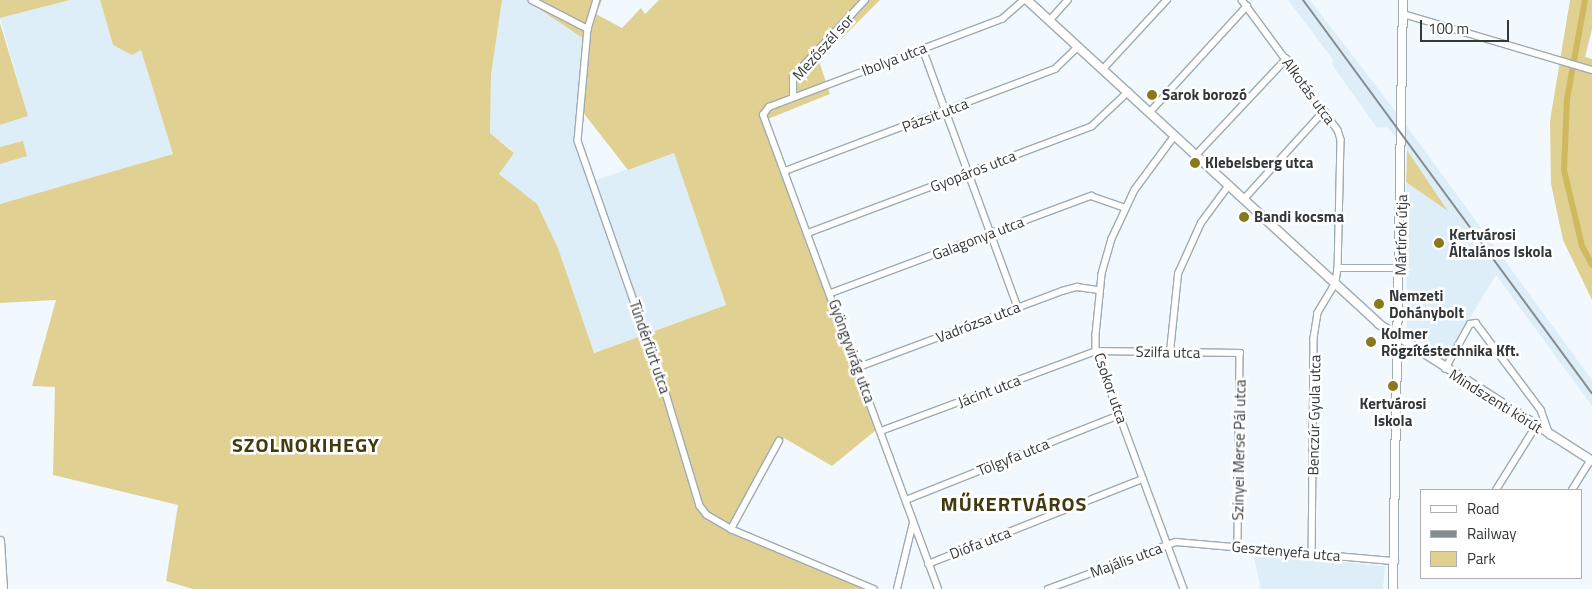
<!DOCTYPE html>
<meta charset="utf-8">
<style>
body{margin:0}
#map{position:relative;width:1592px;height:589px;overflow:hidden;background:#f1f9fe;font-family:"Titillium Web",sans-serif}
div>[style]{position:absolute}
[style*='--x']{left:calc(var(--x)*1px);top:calc(var(--y)*1px);width:calc(var(--w)*1px);rotate:calc(var(--a)*1deg)}
.built>*{inset:0;background:#deeef8}
.green>*{inset:0;background:#e0d193}
.canal>*{height:6px;margin:-3px;padding:0 3px;transform-origin:3px;border-radius:3px;background:#ceb95e}
.roads{filter:drop-shadow(1px 0 #9eabb3) drop-shadow(-1px 0 #9eabb3) drop-shadow(0 1px #9eabb3) drop-shadow(0 -1px #9eabb3)}
.minor>*{height:5.5px;margin:-2.75px;padding:0 2.75px;transform-origin:2.75px;border-radius:2.75px;background:#fff}
.tertiary>*{height:8px;margin:-4px;padding:0 4px;transform-origin:4px;border-radius:4px;background:#fff}
.rail>*{height:2px;margin:-1px;padding:0 1px;transform-origin:1px;border-radius:1px;background:#858c8f}
.dots>*{width:14px;height:14px;translate:-50% -50%;box-sizing:border-box;border:2px solid #fff;border-radius:50%}
span{translate:-50% -50%;white-space:nowrap;text-align:center;line-height:1.15;-webkit-text-stroke:5px #fff;paint-order:stroke}
.street-label{font-size:15px;color:#32373a}
.poi-label{font-size:15px;color:#32373a;font-weight:700}
.left{translate:0 -50%;text-align:left}
.district-label{font-size:20px;color:#42390f;font-weight:700;letter-spacing:1px}
.legend{position:absolute;left:1420px;top:489px;width:162px;height:90px;box-sizing:border-box;background:#fff;border:1px solid #adafb0;margin:0;padding:6px 9px;list-style:none;font-size:15px;color:#32373a}
.legend li{display:flex;align-items:center;gap:10px;height:25px}
.legend b{width:25px;border:1px solid #adafb0}
.scale{position:absolute;left:1420px;top:20px;width:89px;height:22px;box-sizing:border-box;border:2px solid #32373a;border-top:0;padding-left:6px;font-size:15px;line-height:18px;white-space:nowrap;color:#32373a;-webkit-text-stroke:4px #fff;paint-order:stroke}
</style>
<div id="map">
<div class="built">
<div style="clip-path:polygon(70px 0,100px 0,113px 45px,141px 49px,173px 154px,0 204px,0 125px,28px 116px,0 18px)"></div>
<div style="clip-path:polygon(502px 0,526px 0,584px 39px,574px 141px,588px 183px,674px 153px,726px 305px,593px 353px,558px 248px,537px 205px,499px 174px,514px 152px,490px 133px,491px 75px)"></div>
<div style="clip-path:polygon(1288px 0,1310px 0,1406px 125px,1592px 380px,1592px 406px,1496px 275px,1444px 361px,1407px 337px,1406px 182px,1447px 209px,1407px 150px,1387px 127px,1377px 128px,1331px 63px,1334px 61px)"></div>
<div style="clip-path:polygon(1253px 554px,1385px 566px,1383px 589px,1261px 589px)"></div>
</div>
<div class="green">
<div style="clip-path:polygon(0 0,70px 0,0 18px)"></div>
<div style="clip-path:polygon(100px 0,502px 0,491px 75px,490px 133px,514px 153px,499px 174px,537px 204px,558px 248px,594px 353px,726px 305px,674px 153px,628px 170px,578px 106px,584px 39px,526px 0,602px 0,596px 14px,622px 28px,641px 8px,645px 14px,659px 0,880px 0,819px 61px,830px 94px,763px 121px,876px 430px,832px 466px,784px 438px,726px 530px,865px 589px,193px 589px,166px 581px,178px 505px,53px 475px,55px 387px,32px 386px,56px 300px,0 303px,0 204px,173px 154px,141px 50px,132px 55px,113px 45px)"></div>
<div style="clip-path:polygon(1570px 0,1592px 0,1592px 29px,1585px 57px,1592px 59px,1592px 300px,1563px 240px,1551px 184px,1550px 121px)"></div>
<div style="clip-path:polygon(0 23px,28px 116px,0 125px)"></div>
<div style="clip-path:polygon(23px 141px,27px 156px,0 164px,0 147px)"></div>
<div style="clip-path:polygon(1407px 150px,1448px 211px,1406px 182px)"></div>
</div>
<div class="canal">
<div style="--x:1585;--y:0;--w:101;--a:100.3"></div>
<div style="--x:1567;--y:99;--w:71;--a:92.4"></div>
<div style="--x:1564;--y:170;--w:78;--a:76.7"></div>
<div style="--x:1582;--y:246;--w:21;--a:62"></div>
</div>
<div class="roads">
<div class="minor">
<div style="--x:532;--y:0;--w:63;--a:27.4"></div>
<div style="--x:597;--y:0;--w:30;--a:107"></div>
<div style="--x:588;--y:29;--w:112;--a:95.1"></div>
<div style="--x:578;--y:141;--w:264;--a:70.7"></div>
<div style="--x:665;--y:390;--w:121;--a:73.2"></div>
<div style="--x:700;--y:506;--w:11;--a:52"></div>
<div style="--x:707;--y:515;--w:28;--a:30"></div>
<div style="--x:731;--y:529;--w:155;--a:22.8"></div>
<div style="--x:1242;--y:0;--w:162;--a:53.6"></div>
<div style="--x:1338;--y:130;--w:10;--a:73"></div>
<div style="--x:1341;--y:140;--w:128;--a:91.3"></div>
<div style="--x:1338;--y:268;--w:15;--a:98"></div>
<div style="--x:1336;--y:283;--w:35;--a:121"></div>
<div style="--x:1318;--y:313;--w:26;--a:99"></div>
<div style="--x:1314;--y:339;--w:214;--a:90.5"></div>
<div style="--x:1403;--y:14;--w:197;--a:16.5"></div>
<div style="--x:1049;--y:21;--w:28;--a:-48"></div>
<div style="--x:923;--y:49;--w:275;--a:69.8"></div>
<div style="--x:1103;--y:69;--w:94;--a:-47.2"></div>
<div style="--x:793;--y:97;--w:20;--a:-90"></div>
<div style="--x:793;--y:77;--w:105;--a:-46.9"></div>
<div style="--x:1149;--y:113;--w:145;--a:-47.5"></div>
<div style="--x:1175;--y:136;--w:67;--a:126.5"></div>
<div style="--x:1135;--y:190;--w:54;--a:115.1"></div>
<div style="--x:1112;--y:239;--w:37;--a:106"></div>
<div style="--x:1102;--y:275;--w:60;--a:95.7"></div>
<div style="--x:1096;--y:335;--w:16;--a:90"></div>
<div style="--x:1096;--y:351;--w:254;--a:69.7"></div>
<div style="--x:1196;--y:155;--w:132;--a:-46.8"></div>
<div style="--x:785;--y:171;--w:289;--a:-20.7"></div>
<div style="--x:1055;--y:69;--w:32;--a:-44"></div>
<div style="--x:1244;--y:199;--w:119;--a:-47.7"></div>
<div style="--x:808;--y:233;--w:303;--a:-20.6"></div>
<div style="--x:1092;--y:126;--w:50;--a:-43.4"></div>
<div style="--x:1338;--y:268;--w:62;--a:0"></div>
<div style="--x:831;--y:293;--w:278;--a:-20.5"></div>
<div style="--x:1091;--y:196;--w:36;--a:19"></div>
<div style="--x:1170;--y:352;--w:78;--a:-84.1"></div>
<div style="--x:1178;--y:274;--w:56;--a:-65.7"></div>
<div style="--x:1201;--y:223;--w:47;--a:-53.6"></div>
<div style="--x:859;--y:367;--w:217;--a:-20.5"></div>
<div style="--x:1062;--y:291;--w:16;--a:-15"></div>
<div style="--x:1077;--y:287;--w:22;--a:8"></div>
<div style="--x:1445;--y:369;--w:51;--a:-60.9"></div>
<div style="--x:1470;--y:324;--w:6;--a:-9"></div>
<div style="--x:1476;--y:323;--w:109;--a:53.2"></div>
<div style="--x:1541;--y:410;--w:27;--a:70"></div>
<div style="--x:881;--y:431;--w:229;--a:-20.4"></div>
<div style="--x:1096;--y:351;--w:144;--a:0.8"></div>
<div style="--x:1240;--y:353;--w:194;--a:90.6"></div>
<div style="--x:1496;--y:490;--w:75;--a:-58"></div>
<div style="--x:1572;--y:490;--w:36;--a:-58"></div>
<div style="--x:906;--y:500;--w:230;--a:-21.7"></div>
<div style="--x:731;--y:529;--w:100;--a:-61.4"></div>
<div style="--x:928;--y:564;--w:231;--a:-21.6"></div>
<div style="--x:897;--y:589;--w:68;--a:-76.4"></div>
<div style="--x:938;--y:589;--w:505;--a:-110.26"></div>
<div style="--x:763;--y:115;--w:10;--a:-53"></div>
<div style="--x:769;--y:107;--w:249;--a:-20.7"></div>
<div style="--x:1002;--y:19;--w:29;--a:-41"></div>
<div style="--x:1048;--y:589;--w:136;--a:-20.2"></div>
<div style="--x:1176;--y:542;--w:220;--a:5"></div>
</div>
<div class="tertiary">
<div style="--x:1027;--y:0;--w:478;--a:42.6"></div>
<div style="--x:1379;--y:324;--w:253;--a:32.7"></div>
<div style="--x:0;--y:541;--w:48;--a:86.4"></div>
<div style="--x:1393;--y:589;--w:589;--a:-89.03"></div>
</div>
</div>
<div class="rail">
<div style="--x:1303;--y:0;--w:488;--a:53.7"></div>
</div>
<div class="dots">
<div style="left:1152px;top:95px;background:#8a781c"></div>
<div style="left:1195px;top:163px;background:#8a781c"></div>
<div style="left:1244px;top:217px;background:#8a781c"></div>
<div style="left:1439px;top:243px;background:#8a781c"></div>
<div style="left:1379px;top:304px;background:#8a781c"></div>
<div style="left:1371px;top:342px;background:#8a781c"></div>
<div style="left:1393px;top:386px;background:#8a781c"></div>
</div>
<div class="street-label">
<span style="left:823px;top:47px;rotate:-48deg">Mezőszél sor</span>
<span style="left:894px;top:59px;rotate:-21deg">Ibolya utca</span>
<span style="left:1309px;top:91px;rotate:54deg">Alkotás utca</span>
<span style="left:935px;top:115px;rotate:-21deg">Pázsit utca</span>
<span style="left:973px;top:171px;rotate:-21deg">Gyopáros utca</span>
<span style="left:1401px;top:235px;rotate:-89deg">Mártírok útja</span>
<span style="left:978px;top:238px;rotate:-21deg">Galagonya utca</span>
<span style="left:978px;top:322px;rotate:-21deg">Vadrózsa utca</span>
<span style="left:650px;top:347px;rotate:71deg">Tündérfürt utca</span>
<span style="left:852px;top:351px;rotate:70deg">Gyöngyvirág utca</span>
<span style="left:1168px;top:352px;rotate:1deg">Szilfa utca</span>
<span style="left:1111px;top:388px;rotate:71deg">Csokor utca</span>
<span style="left:989px;top:391px;rotate:-21deg">Jácint utca</span>
<span style="left:1496px;top:401px;rotate:32deg">Mindszenti körút</span>
<span style="left:1314px;top:415px;rotate:-89deg">Benczúr Gyula utca</span>
<span style="left:1239px;top:450px;rotate:-89deg">Szinyei Merse Pál utca</span>
<span style="left:1013px;top:457px;rotate:-22deg">Tölgyfa utca</span>
<span style="left:980px;top:543px;rotate:-21deg">Diófa utca</span>
<span style="left:1286px;top:551px;rotate:5deg">Gesztenyefa utca</span>
<span style="left:1126px;top:560px;rotate:-20deg">Majális utca</span>
</div>
<div class="poi-label">
<span class="left" style="left:1162px;top:95px">Sarok borozó</span>
<span class="left" style="left:1205px;top:163px">Klebelsberg utca</span>
<span class="left" style="left:1254px;top:217px">Bandi kocsma</span>
<span class="left" style="left:1449px;top:243px">Kertvárosi<br>Általános Iskola</span>
<span class="left" style="left:1389px;top:304px">Nemzeti<br>Dohánybolt</span>
<span class="left" style="left:1381px;top:342px">Kolmer<br>Rögzítéstechnika Kft.</span>
<span style="left:1393px;top:412px">Kertvárosi<br>Iskola</span>
</div>
<div class="district-label">
<span style="left:306px;top:444px">SZOLNOKIHEGY</span>
<span style="left:1014px;top:503px">MŰKERTVÁROS</span>
</div>
<ul class="legend">
<li><b style="height:6px;background:#fff"></b>Road</li>
<li><b style="height:6px;background:#858c8f"></b>Railway</li>
<li><b style="height:14px;background:#e0d193"></b>Park</li>
</ul>
<div class="scale">100 m</div>
</div>
